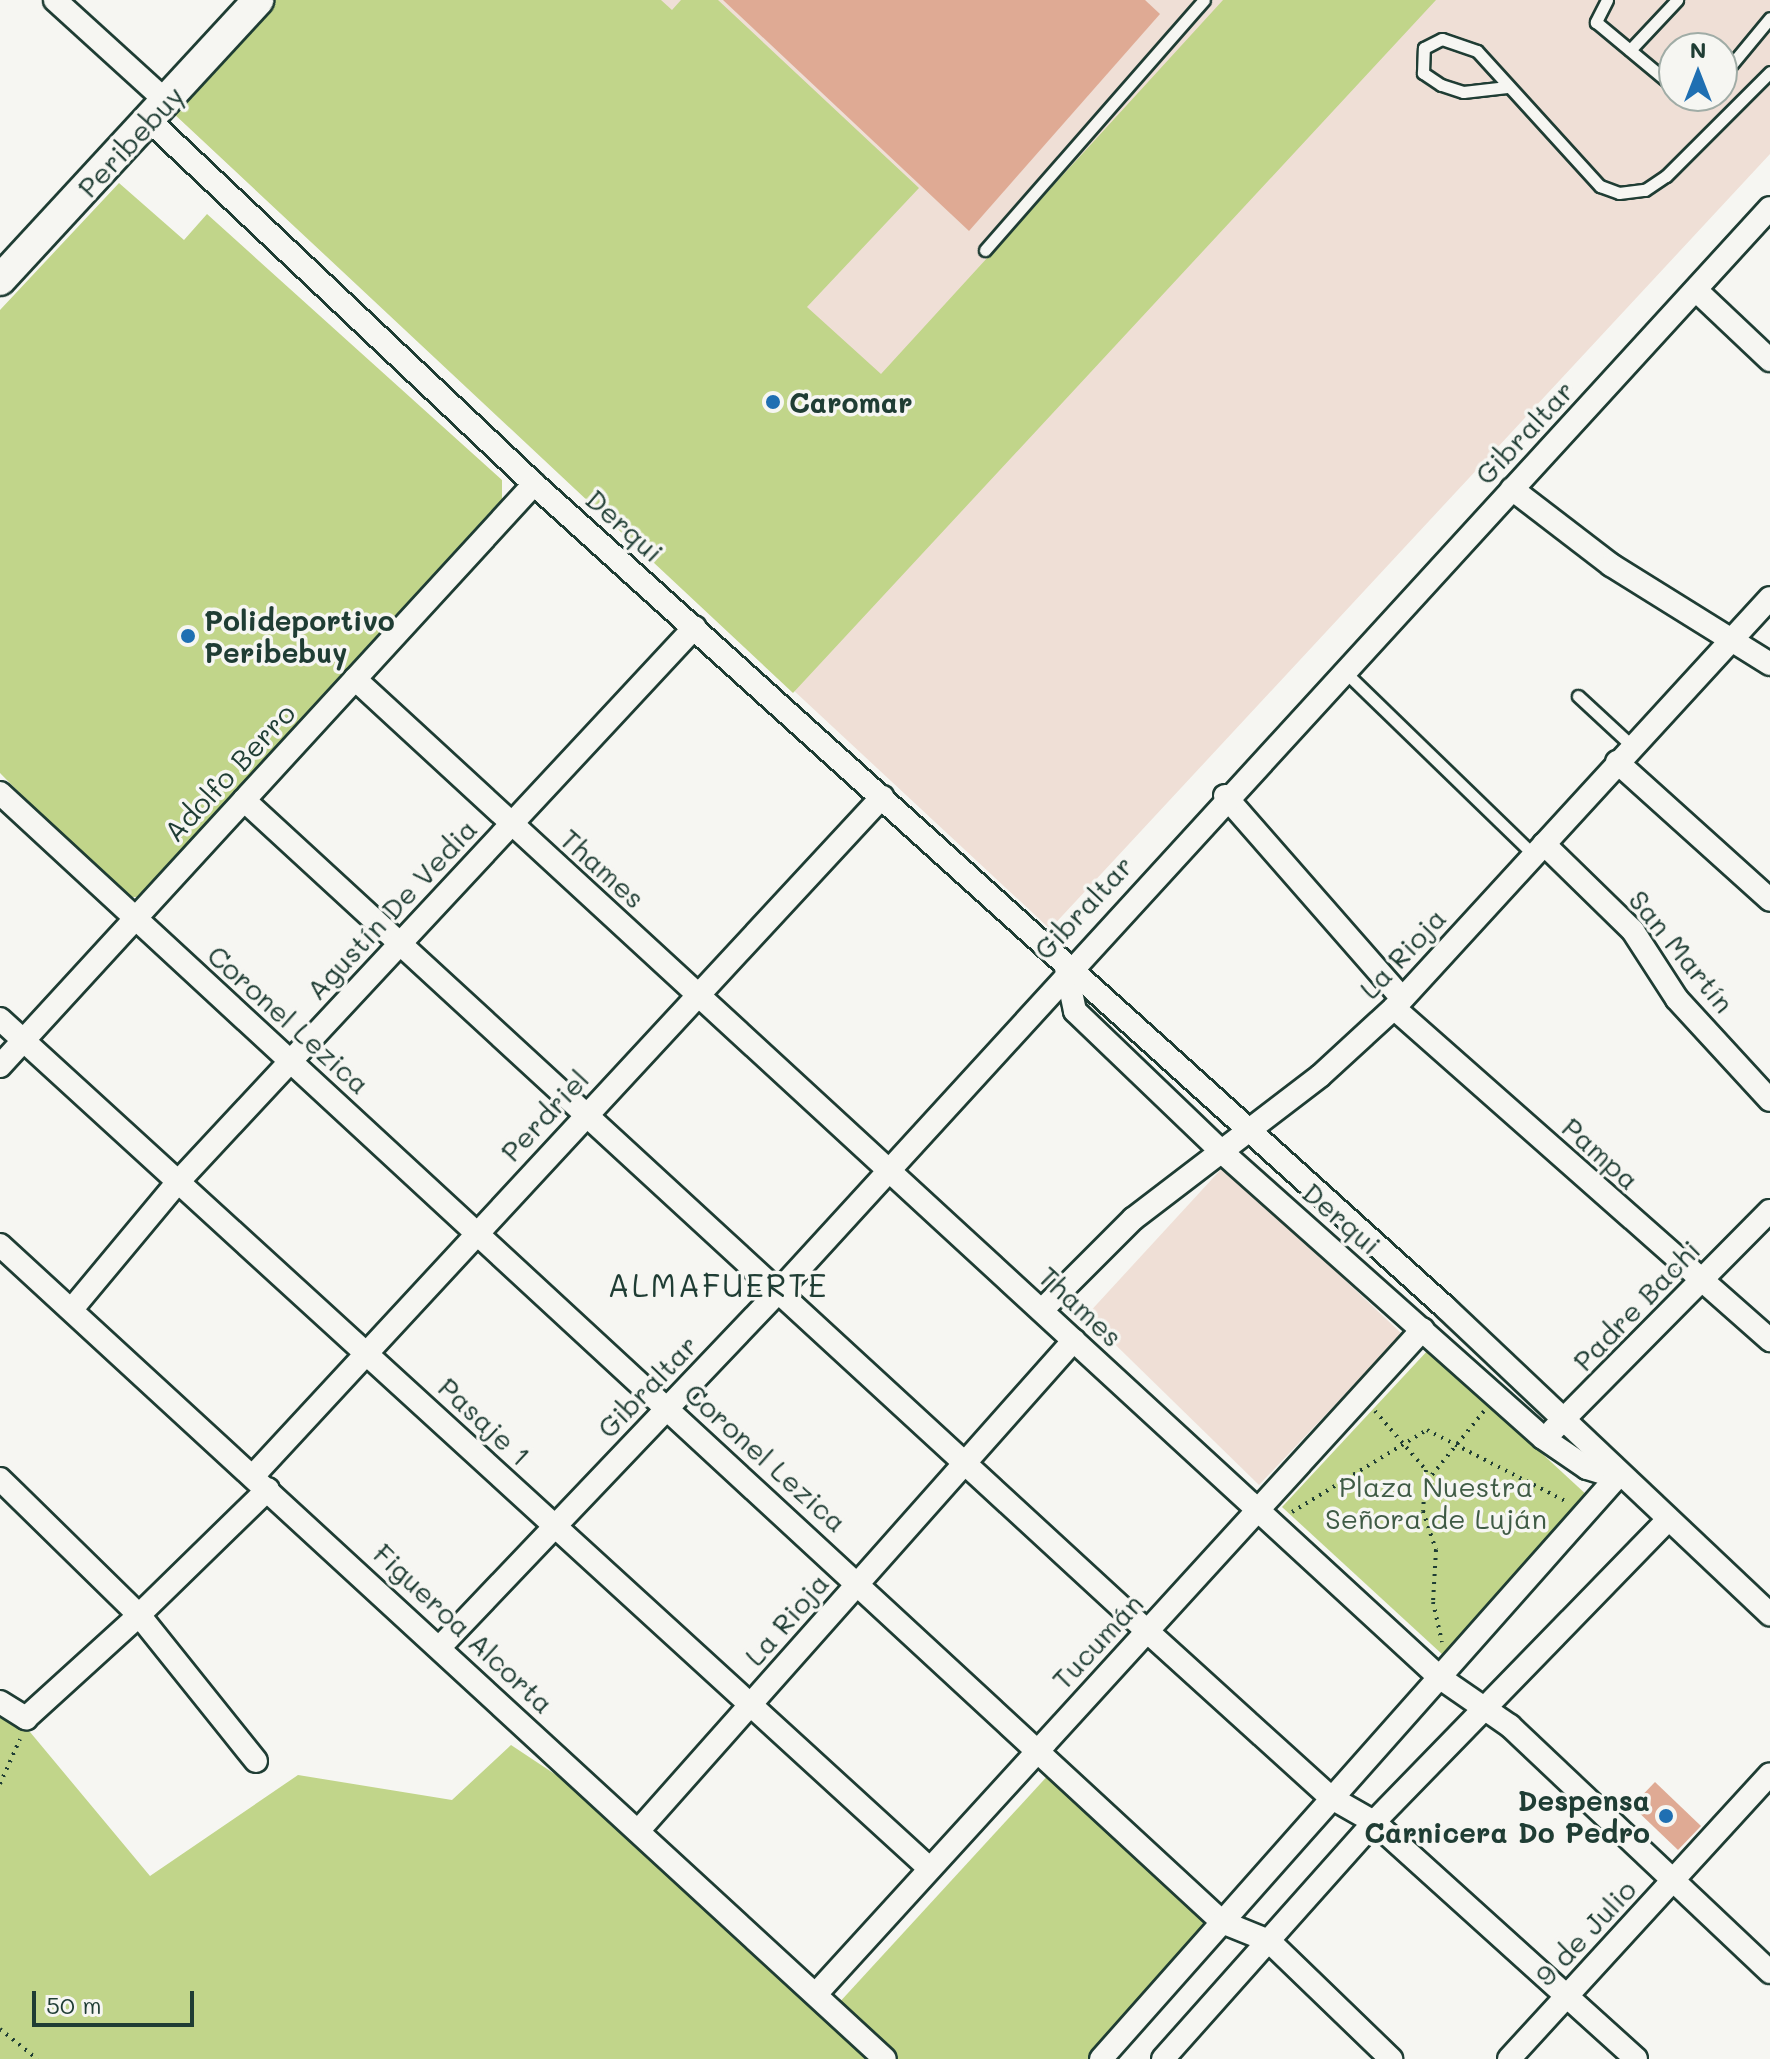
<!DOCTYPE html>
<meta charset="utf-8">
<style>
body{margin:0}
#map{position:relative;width:1770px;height:2059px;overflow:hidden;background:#f6f6f2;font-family:Mali,sans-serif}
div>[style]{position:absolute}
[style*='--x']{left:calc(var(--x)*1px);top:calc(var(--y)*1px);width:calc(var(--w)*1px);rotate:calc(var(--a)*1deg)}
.built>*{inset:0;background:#efdfd6}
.green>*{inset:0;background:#c1d58a}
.building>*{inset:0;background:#dfaa94}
.path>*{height:4px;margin-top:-2px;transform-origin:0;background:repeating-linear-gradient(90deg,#1f3d34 0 2px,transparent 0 8px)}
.roads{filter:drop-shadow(2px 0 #1f3d34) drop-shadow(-2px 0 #1f3d34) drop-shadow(0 2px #1f3d34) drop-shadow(0 -2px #1f3d34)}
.lane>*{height:11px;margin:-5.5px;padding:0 5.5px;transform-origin:5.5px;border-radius:5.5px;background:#f6f6f2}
.street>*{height:22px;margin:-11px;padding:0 11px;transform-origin:11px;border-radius:11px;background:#f6f6f2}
.secondary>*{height:30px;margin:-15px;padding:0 15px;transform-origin:15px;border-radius:15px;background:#f6f6f2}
.dots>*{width:22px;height:22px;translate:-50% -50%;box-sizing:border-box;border:4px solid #f6f6f2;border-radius:50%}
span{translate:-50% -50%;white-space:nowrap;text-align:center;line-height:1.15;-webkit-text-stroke:7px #f6f6f2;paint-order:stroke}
.street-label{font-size:28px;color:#1f3d34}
.poi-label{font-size:28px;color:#1f3d34;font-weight:700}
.left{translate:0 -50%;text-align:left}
.right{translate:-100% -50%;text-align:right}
.park-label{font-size:28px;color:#3f5b45}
.quarter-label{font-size:32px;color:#1f3d34;letter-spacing:2px}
.north{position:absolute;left:1658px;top:32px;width:80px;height:80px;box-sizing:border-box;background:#f6f6f2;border:2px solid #a0aca6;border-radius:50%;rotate:0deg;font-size:22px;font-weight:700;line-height:32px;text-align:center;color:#1f3d34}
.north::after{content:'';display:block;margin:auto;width:28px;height:36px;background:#1f6fb2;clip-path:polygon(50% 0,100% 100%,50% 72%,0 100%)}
.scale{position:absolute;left:32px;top:1991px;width:162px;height:36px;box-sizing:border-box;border:4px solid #1f3d34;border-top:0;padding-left:10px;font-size:24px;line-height:28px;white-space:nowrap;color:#1f3d34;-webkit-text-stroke:6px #f6f6f2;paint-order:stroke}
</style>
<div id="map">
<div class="built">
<div style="clip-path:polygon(evenodd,271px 0,1770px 0,1770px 154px,1050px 929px,171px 111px,271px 0,1674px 48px,1722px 48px,1722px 96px,1674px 96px,1674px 48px)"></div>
<div style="clip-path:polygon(1224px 1166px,1402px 1334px,1259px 1485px,1086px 1316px)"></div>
</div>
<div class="green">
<div style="clip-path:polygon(271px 0,661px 0,672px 10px,681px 0,718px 0,919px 188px,807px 307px,881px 374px,1223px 0,1436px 0,793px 693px,171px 111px)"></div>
<div style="clip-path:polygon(119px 183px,184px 240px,207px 214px,502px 480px,502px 499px,137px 897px,122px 897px,0 773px,0 310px)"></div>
<div style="clip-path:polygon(1429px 1349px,1589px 1497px,1443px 1655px,1282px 1507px)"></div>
<div style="clip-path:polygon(0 1696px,150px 1876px,298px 1775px,452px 1800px,511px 1745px,639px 1830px,886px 2059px,0 2059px)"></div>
<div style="clip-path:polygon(1052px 1771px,1218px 1921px,1092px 2059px,896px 2059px,837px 2005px)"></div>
</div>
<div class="building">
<div style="clip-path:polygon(723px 0,1145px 0,1160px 14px,969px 231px)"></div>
<div style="clip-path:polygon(1655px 1782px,1701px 1826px,1678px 1850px,1632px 1806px)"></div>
</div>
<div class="path">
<div style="--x:1375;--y:1411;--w:78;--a:49.2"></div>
<div style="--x:1426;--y:1470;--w:41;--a:94.2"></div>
<div style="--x:1423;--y:1511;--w:41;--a:71.6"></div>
<div style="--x:1436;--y:1550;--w:52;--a:93.3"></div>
<div style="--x:1433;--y:1602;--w:41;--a:77.3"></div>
<div style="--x:1427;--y:1481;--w:90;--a:-50.8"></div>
<div style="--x:1292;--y:1512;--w:158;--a:-31.3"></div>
<div style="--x:1427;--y:1430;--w:157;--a:27.2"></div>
<div style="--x:0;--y:1784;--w:49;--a:-66"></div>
<div style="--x:0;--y:2029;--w:48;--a:39"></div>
</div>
<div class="roads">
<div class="lane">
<div style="--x:1607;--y:0;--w:25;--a:117"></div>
<div style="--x:1596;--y:22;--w:102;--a:39.8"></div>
<div style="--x:1630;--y:50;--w:69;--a:-46.8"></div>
<div style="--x:1722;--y:76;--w:75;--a:-50.4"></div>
<div style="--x:1507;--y:87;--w:44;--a:173.5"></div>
<div style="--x:1463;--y:92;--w:23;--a:-162"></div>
<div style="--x:1441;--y:85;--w:22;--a:-146"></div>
<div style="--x:1423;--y:73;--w:25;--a:-88"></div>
<div style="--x:1424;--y:48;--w:20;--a:-27"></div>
<div style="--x:1442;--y:39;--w:37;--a:19"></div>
<div style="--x:1477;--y:51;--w:183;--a:47.7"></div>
<div style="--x:1600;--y:186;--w:20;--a:20"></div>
<div style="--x:1619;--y:193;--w:26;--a:-7"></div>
<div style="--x:1645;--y:190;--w:25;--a:-34"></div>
<div style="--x:1666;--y:176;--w:147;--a:-45"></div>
<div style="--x:1685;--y:96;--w:20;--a:0"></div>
<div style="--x:985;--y:250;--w:332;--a:-48.8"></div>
<div style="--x:1344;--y:671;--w:263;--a:44.1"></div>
<div style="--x:1578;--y:696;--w:72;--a:42.8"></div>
</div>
<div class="street">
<div style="--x:55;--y:0;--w:153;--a:42.3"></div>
<div style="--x:150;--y:121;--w:528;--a:43.39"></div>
<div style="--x:534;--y:484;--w:1229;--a:42.1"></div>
<div style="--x:1446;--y:1308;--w:446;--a:43.4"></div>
<div style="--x:1696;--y:290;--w:102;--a:43.4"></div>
<div style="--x:1512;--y:489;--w:125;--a:37.5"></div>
<div style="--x:1611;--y:565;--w:187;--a:31.9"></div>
<div style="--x:355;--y:679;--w:1473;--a:42.63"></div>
<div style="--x:1439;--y:1677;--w:86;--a:34.6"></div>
<div style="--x:1510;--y:1726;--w:358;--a:43.4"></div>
<div style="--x:1617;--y:762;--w:206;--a:42"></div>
<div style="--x:0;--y:793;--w:1664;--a:42.73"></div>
<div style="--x:1222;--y:1922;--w:51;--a:22"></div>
<div style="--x:1269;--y:1941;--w:170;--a:44"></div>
<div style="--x:1225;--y:796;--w:269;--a:48.8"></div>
<div style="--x:244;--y:800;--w:1227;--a:42.62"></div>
<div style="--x:1147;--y:1631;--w:247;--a:42.2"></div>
<div style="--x:1330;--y:1797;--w:51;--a:29.6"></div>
<div style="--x:1374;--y:1822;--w:353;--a:42.1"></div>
<div style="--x:1544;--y:844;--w:124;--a:44.3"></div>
<div style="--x:1633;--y:931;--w:81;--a:57.1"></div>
<div style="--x:1677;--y:999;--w:137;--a:47.4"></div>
<div style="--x:1066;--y:968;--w:44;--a:78.2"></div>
<div style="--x:1075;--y:1011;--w:204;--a:43.8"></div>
<div style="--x:1222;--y:1152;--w:430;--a:41.7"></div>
<div style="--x:1543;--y:1438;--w:53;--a:34.3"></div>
<div style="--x:1587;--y:1468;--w:30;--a:17"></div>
<div style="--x:1394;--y:1008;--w:502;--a:41.44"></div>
<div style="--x:0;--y:1019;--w:1259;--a:42.42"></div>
<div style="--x:0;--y:1066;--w:790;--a:-47.46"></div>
<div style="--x:0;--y:1245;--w:1202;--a:42.61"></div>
<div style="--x:72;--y:1309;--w:165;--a:-50.2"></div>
<div style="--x:178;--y:1182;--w:758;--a:-47.03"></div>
<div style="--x:1042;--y:1310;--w:129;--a:-45"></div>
<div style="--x:1133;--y:1219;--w:235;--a:-37.4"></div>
<div style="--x:1320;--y:1076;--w:100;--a:-42.6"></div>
<div style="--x:1394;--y:1008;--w:556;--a:-47.48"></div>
<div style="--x:1553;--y:1430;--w:308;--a:-45.3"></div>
<div style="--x:253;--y:1476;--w:926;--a:-47.19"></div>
<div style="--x:0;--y:1479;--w:194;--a:44.4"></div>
<div style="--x:139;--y:1615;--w:180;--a:-44.3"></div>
<div style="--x:440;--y:1647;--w:490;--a:-46.4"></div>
<div style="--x:778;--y:1292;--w:1469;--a:-47.54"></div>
<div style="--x:0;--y:1702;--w:31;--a:32"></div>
<div style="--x:26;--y:1718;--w:153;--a:-42.3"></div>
<div style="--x:139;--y:1615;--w:187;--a:51.3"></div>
<div style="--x:639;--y:1830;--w:655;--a:-48.4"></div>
<div style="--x:816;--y:1994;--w:900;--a:-47.61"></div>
<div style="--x:1101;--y:2059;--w:778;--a:-48.44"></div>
<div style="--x:1163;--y:2059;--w:317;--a:-48.3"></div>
<div style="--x:1374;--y:1822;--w:420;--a:-45.8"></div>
<div style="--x:1509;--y:2059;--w:386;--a:-47.5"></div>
</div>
<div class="secondary">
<div style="--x:0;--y:280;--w:381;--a:-47.3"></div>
</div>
</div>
<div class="dots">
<div style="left:773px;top:402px;background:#1f6fb2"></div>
<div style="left:188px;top:636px;background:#1f6fb2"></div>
<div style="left:1666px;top:1816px;background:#1f6fb2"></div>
</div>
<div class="street-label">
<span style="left:130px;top:141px;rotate:-47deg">Peribebuy</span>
<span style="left:1524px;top:432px;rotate:-47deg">Gibraltar</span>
<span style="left:625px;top:525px;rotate:42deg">Derqui</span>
<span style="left:229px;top:772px;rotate:-47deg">Adolfo Berro</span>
<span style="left:603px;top:868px;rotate:42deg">Thames</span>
<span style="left:1083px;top:907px;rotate:-47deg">Gibraltar</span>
<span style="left:391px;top:909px;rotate:-47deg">Agustín De Vedia</span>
<span style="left:1682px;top:951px;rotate:51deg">San Martín</span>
<span style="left:1402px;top:953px;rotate:-47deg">La Rioja</span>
<span style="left:289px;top:1019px;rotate:42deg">Coronel Lezica</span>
<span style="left:544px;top:1115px;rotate:-47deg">Perdriel</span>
<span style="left:1601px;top:1153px;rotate:42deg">Pampa</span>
<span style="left:1342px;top:1218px;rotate:41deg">Derqui</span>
<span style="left:1636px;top:1305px;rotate:-46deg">Padre Bachi</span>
<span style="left:1081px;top:1306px;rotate:43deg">Thames</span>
<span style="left:647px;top:1386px;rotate:-46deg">Gibraltar</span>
<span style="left:485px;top:1421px;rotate:43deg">Pasaje 1</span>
<span style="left:766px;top:1457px;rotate:42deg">Coronel Lezica</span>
<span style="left:786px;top:1619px;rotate:-49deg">La Rioja</span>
<span style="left:464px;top:1628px;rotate:43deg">Figueroa Alcorta</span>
<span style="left:1097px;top:1641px;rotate:-47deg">Tucumán</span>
<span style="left:1585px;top:1932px;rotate:-47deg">9 de Julio</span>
</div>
<div class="poi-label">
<span class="left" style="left:789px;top:402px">Caromar</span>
<span class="left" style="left:204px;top:636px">Polideportivo<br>Peribebuy</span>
<span class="right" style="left:1650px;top:1816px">Despensa<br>Carnicera Do Pedro</span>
</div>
<div class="park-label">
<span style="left:1436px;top:1502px">Plaza Nuestra<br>Señora de Luján</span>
</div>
<div class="quarter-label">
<span style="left:718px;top:1284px">ALMAFUERTE</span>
</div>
<div class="north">N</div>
<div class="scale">50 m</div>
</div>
